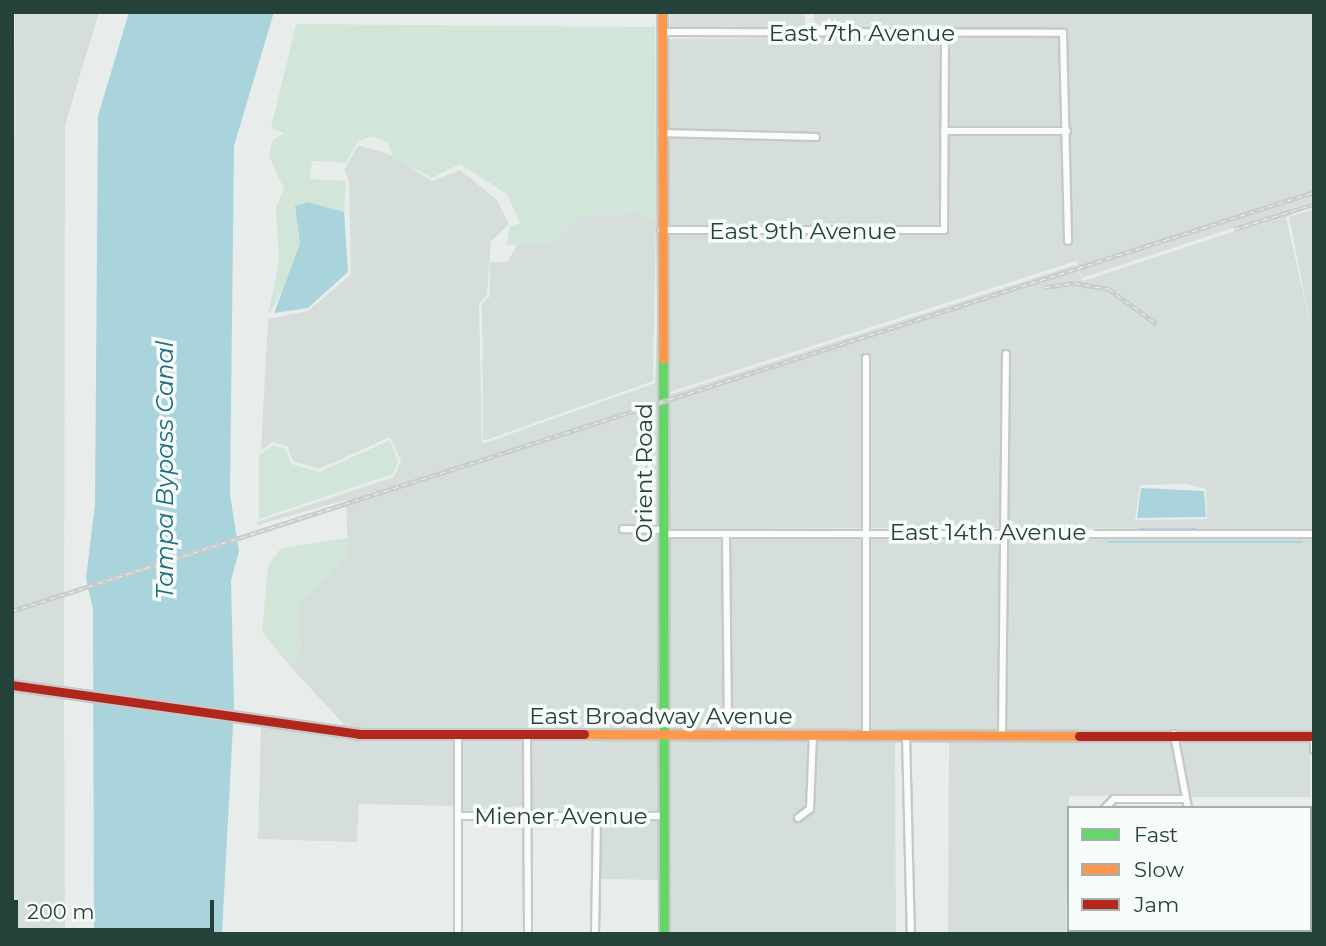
<!DOCTYPE html>
<style>
body{margin:0}
#map{position:relative;width:1326px;height:946px;overflow:hidden;background:#e8edeb;font-family:Montserrat,sans-serif}
div>[style]{position:absolute}
[style*='--x']{left:calc(var(--x)*1px);top:calc(var(--y)*1px);width:calc(var(--w)*1px);rotate:calc(var(--a)*1deg)}
.built>*{inset:0;background:#d6dedb}
.green>*{inset:0;background:#d1e6d8}
.water>*{inset:0;background:#a9d4db}
.stream>*{height:2px;margin:-1px;padding:0 1px;transform-origin:1px;border-radius:1px;background:#a9d4db}
.roads{filter:drop-shadow(2px 0 #c5cac8) drop-shadow(-2px 0 #c5cac8) drop-shadow(0 2px #c5cac8) drop-shadow(0 -2px #c5cac8)}
.street>*{height:6px;margin:-3px;padding:0 3px;transform-origin:3px;border-radius:3px;background:#fcfcfc}
.fast>*{height:9px;margin:-4.5px;padding:0 4.5px;transform-origin:4.5px;border-radius:4.5px;background:#63d668}
.slow>*{height:9px;margin:-4.5px;padding:0 4.5px;transform-origin:4.5px;border-radius:4.5px;background:#ff974d}
.jam>*{height:9px;margin:-4.5px;padding:0 4.5px;transform-origin:4.5px;border-radius:4.5px;background:#b3261e}
.rail>*{height:4.5px;margin-top:-2.25px;transform-origin:0;background:repeating-linear-gradient(90deg,#f7fbf9 0 5px,#c9cdcc 0 10px);box-sizing:border-box;border-block:2px solid #c9cdcc}
span{translate:-50% -50%;white-space:nowrap;text-align:center;line-height:1.15;-webkit-text-stroke:7px #f7fbf9;paint-order:stroke}
.street-label{font-size:23px;color:#24423a}
.water-label{font-size:24px;color:#1c6f80;font-style:italic}
.frame{position:absolute;inset:0;border:14px solid #24423a;pointer-events:none}
.legend{position:absolute;left:1067px;top:806px;width:245px;height:126px;box-sizing:border-box;background:#f7fbf9;border:2px solid #a3b1ad;margin:0;padding:9px 12px;list-style:none;font-size:21px;color:#24423a}
.legend li{display:flex;align-items:center;gap:14px;height:35px}
.legend b{width:35px;border:2px solid #a3b1ad}
.scale{position:absolute;left:14px;top:900px;width:200px;height:32px;box-sizing:border-box;border:4px solid #24423a;border-top:0;padding-left:9px;font-size:21px;line-height:24px;white-space:nowrap;color:#24423a;-webkit-text-stroke:5px #f7fbf9;paint-order:stroke}
</style>
<div id="map">
<div class="built">
<div style="clip-path:polygon(15px 12px,99px 12px,65px 125px,64px 689px,12px 682px)"></div>
<div style="clip-path:polygon(670px 12px,805px 12px,805px 27px,670px 27px)"></div>
<div style="clip-path:polygon(814px 12px,1314px 12px,1314px 201px,1082px 278px,1076px 261px,663px 394px,667px 39px,814px 38px)"></div>
<div style="clip-path:polygon(358px 145px,389px 154px,432px 181px,460px 170px,496px 199px,509px 224px,491px 241px,487px 295px,479px 304px,482px 444px,655px 383px,658px 297px,660px 526px,620px 525px,620px 532px,660px 534px,659px 732px,348px 729px,291px 667px,301px 651px,298px 605px,348px 557px,346px 500px,257px 525px,257px 522px,394px 477px,401px 461px,390px 437px,319px 469px,293px 461px,287px 446px,273px 442px,261px 450px,268px 319px,308px 311px,351px 274px,349px 181px,344px 170px)"></div>
<div style="clip-path:polygon(evenodd,1314px 205px,1286px 217px,1314px 341px,1314px 530px,1008px 528px,1009px 350px,1002px 351px,1001px 528px,870px 528px,869px 354px,863px 354px,863px 528px,667px 530px,666px 396px,1075px 265px,1083px 281px,1314px 205px,1186px 484px,1206px 489px,1207px 519px,1135px 520px,1140px 485px,1186px 484px)"></div>
<div style="clip-path:polygon(1314px 209px,1314px 338px,1313px 338px,1289px 217px)"></div>
<div style="clip-path:polygon(642px 213px,656px 222px,653px 381px,483px 441px,482px 304px,490px 296px,490px 262px,507px 262px,520px 241px,549px 244px,582px 214px)"></div>
<div style="clip-path:polygon(1001px 535px,998px 732px,869px 731px,870px 536px)"></div>
<div style="clip-path:polygon(1008px 535px,1314px 538px,1314px 732px,1005px 732px)"></div>
<div style="clip-path:polygon(863px 536px,862px 731px,731px 732px,730px 539px)"></div>
<div style="clip-path:polygon(667px 538px,723px 538px,724px 732px,666px 732px)"></div>
<div style="clip-path:polygon(12px 689px,64px 697px,65px 934px,12px 934px)"></div>
<div style="clip-path:polygon(261px 725px,358px 737px,455px 738px,456px 806px,359px 804px,357px 842px,258px 839px)"></div>
<div style="clip-path:polygon(461px 738px,523px 740px,525px 813px,522px 806px,463px 811px)"></div>
<div style="clip-path:polygon(1171px 738px,1181px 795px,1069px 796px,1066px 934px,948px 934px,949px 739px)"></div>
<div style="clip-path:polygon(1178px 738px,1310px 740px,1310px 797px,1189px 797px)"></div>
<div style="clip-path:polygon(810px 739px,807px 807px,794px 816px,796px 823px,814px 809px,817px 739px,895px 739px,896px 934px,668px 934px,666px 740px)"></div>
<div style="clip-path:polygon(530px 740px,659px 740px,659px 812px,532px 813px)"></div>
<div style="clip-path:polygon(600px 820px,659px 820px,660px 880px,599px 879px)"></div>
</div>
<div class="green">
<div style="clip-path:polygon(296px 24px,655px 27px,656px 222px,642px 213px,582px 214px,549px 245px,507px 245px,509px 227px,520px 223px,507px 194px,460px 164px,432px 178px,394px 158px,388px 143px,373px 136px,358px 141px,346px 163px,312px 161px,310px 179px,346px 181px,344px 212px,308px 202px,295px 206px,300px 244px,293px 273px,268px 316px,279px 262px,276px 207px,284px 189px,269px 156px,272px 141px,284px 133px,271px 128px)"></div>
<div style="clip-path:polygon(390px 440px,398px 461px,393px 474px,259px 519px,259px 456px,273px 445px,286px 449px,291px 464px,319px 472px)"></div>
<div style="clip-path:polygon(348px 538px,348px 557px,298px 605px,301px 651px,291px 667px,262px 632px,268px 566px,281px 548px)"></div>
</div>
<div class="water">
<div style="clip-path:polygon(129px 12px,274px 12px,234px 146px,230px 495px,239px 551px,231px 580px,234px 706px,222px 934px,94px 934px,93px 609px,86px 579px,95px 504px,98px 116px)"></div>
<div style="clip-path:polygon(308px 202px,344px 212px,348px 272px,308px 308px,274px 313px,300px 244px,295px 206px)"></div>
<div style="clip-path:polygon(1141px 488px,1204px 491px,1206px 517px,1137px 518px)"></div>
</div>
<div class="stream">
<div style="--x:1139;--y:529;--w:57;--a:0"></div>
<div style="--x:1252;--y:530;--w:62;--a:0"></div>
<div style="--x:1109;--y:542;--w:193;--a:0"></div>
</div>
<div class="roads">
<div class="street">
<div style="--x:661;--y:32;--w:402;--a:0.1"></div>
<div style="--x:1063;--y:33;--w:208;--a:88.6"></div>
<div style="--x:944;--y:131;--w:123;--a:0"></div>
<div style="--x:661;--y:133;--w:155;--a:1.5"></div>
<div style="--x:661;--y:230;--w:283;--a:0"></div>
<div style="--x:944;--y:230;--w:197;--a:-89.7"></div>
<div style="--x:866;--y:358;--w:377;--a:90"></div>
<div style="--x:623;--y:529;--w:40;--a:1.4"></div>
<div style="--x:663;--y:534;--w:651;--a:0"></div>
<div style="--x:726;--y:535;--w:201;--a:89.4"></div>
<div style="--x:1174;--y:734;--w:75;--a:79.3"></div>
<div style="--x:906;--y:735;--w:199;--a:88.6"></div>
<div style="--x:527;--y:736;--w:198;--a:89.7"></div>
<div style="--x:1002;--y:736;--w:382;--a:-89.4"></div>
<div style="--x:1314;--y:736;--w:14;--a:90"></div>
<div style="--x:1105;--y:808;--w:13;--a:-45"></div>
<div style="--x:1114;--y:799;--w:72;--a:0"></div>
<div style="--x:459;--y:816;--w:203;--a:0"></div>
<div style="--x:798;--y:818;--w:15;--a:-37"></div>
<div style="--x:810;--y:809;--w:74;--a:-87.7"></div>
<div style="--x:1105;--y:930;--w:4;--a:90"></div>
<div style="--x:1221;--y:930;--w:4;--a:63"></div>
<div style="--x:458;--y:934;--w:199;--a:-90"></div>
<div style="--x:595;--y:934;--w:118;--a:-89"></div>
</div>
<div class="fast">
<div style="--x:663;--y:359;--w:575;--a:89.9"></div>
</div>
<div class="slow">
<div style="--x:662;--y:12;--w:347;--a:89.8"></div>
<div style="--x:584;--y:734;--w:495;--a:0.2"></div>
</div>
<div class="jam">
<div style="--x:12;--y:685;--w:350;--a:8"></div>
<div style="--x:359;--y:734;--w:225;--a:0"></div>
<div style="--x:1079;--y:736;--w:235;--a:0"></div>
</div>
</div>
<div class="rail">
<div style="--x:1234;--y:229;--w:84;--a:-17.4"></div>
<div style="--x:1045;--y:287;--w:30;--a:-8"></div>
<div style="--x:1075;--y:283;--w:35;--a:10"></div>
<div style="--x:1109;--y:289;--w:59;--a:36.1"></div>
<div style="--x:12;--y:611;--w:1368;--a:-17.84"></div>
</div>
<div class="street-label">
<span style="left:862px;top:33px">East 7th Avenue</span>
<span style="left:803px;top:231px">East 9th Avenue</span>
<span style="left:644px;top:473px;rotate:-90deg">Orient Road</span>
<span style="left:988px;top:532px">East 14th Avenue</span>
<span style="left:661px;top:716px">East Broadway Avenue</span>
<span style="left:561px;top:816px">Miener Avenue</span>
</div>
<div class="water-label">
<span style="left:165px;top:470px;rotate:-90deg">Tampa Bypass Canal</span>
</div>
<div class="frame"></div>
<ul class="legend">
<li><b style="height:9px;background:#63d668"></b>Fast</li>
<li><b style="height:9px;background:#ff974d"></b>Slow</li>
<li><b style="height:9px;background:#b3261e"></b>Jam</li>
</ul>
<div class="scale">200 m</div>
</div>
